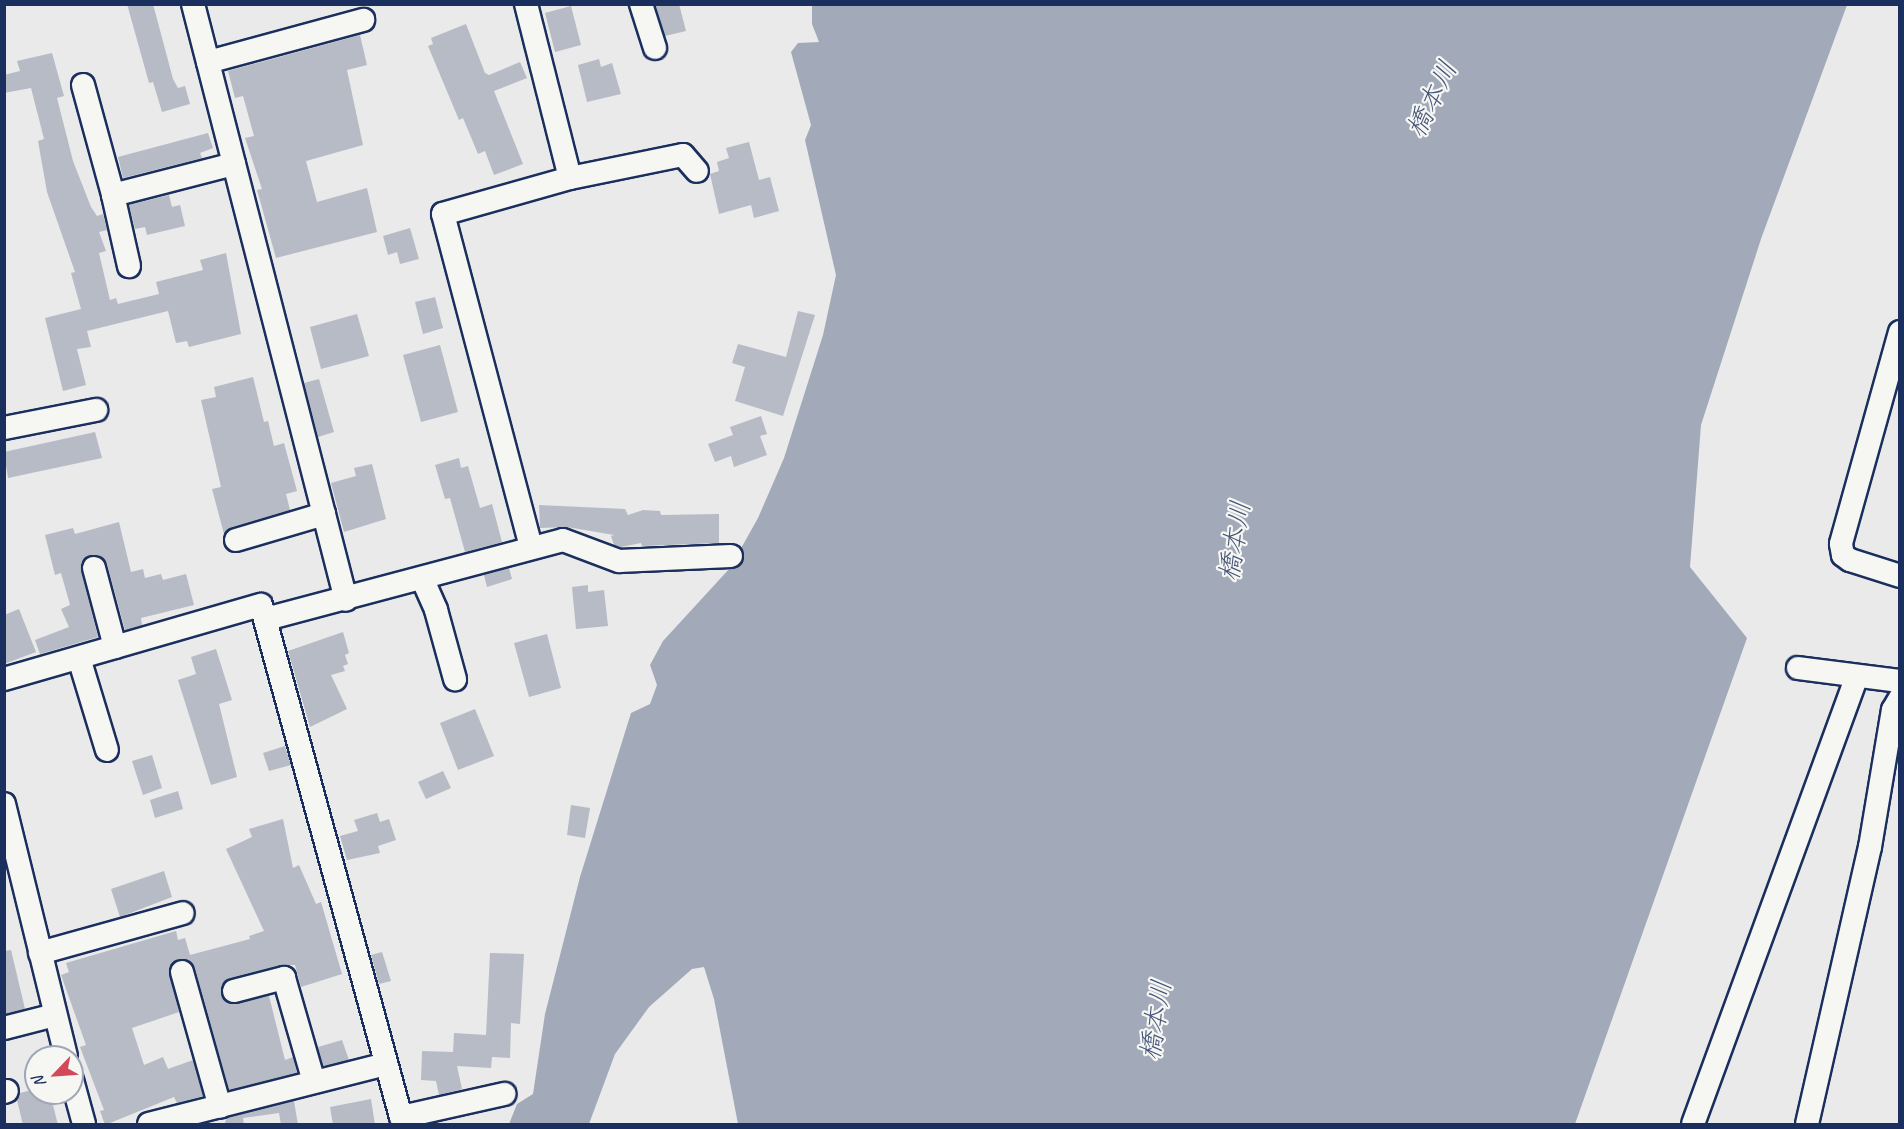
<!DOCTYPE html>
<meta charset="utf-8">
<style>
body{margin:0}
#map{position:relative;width:1904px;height:1129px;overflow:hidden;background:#e9eae9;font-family:Caveat,"Klee One",sans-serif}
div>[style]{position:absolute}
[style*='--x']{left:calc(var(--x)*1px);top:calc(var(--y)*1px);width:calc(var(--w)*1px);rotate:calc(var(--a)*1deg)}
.water>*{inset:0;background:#a2aaba}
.building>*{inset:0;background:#b6bbc6}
.roads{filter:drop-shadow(2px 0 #1b2f5e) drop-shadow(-2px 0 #1b2f5e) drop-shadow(0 2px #1b2f5e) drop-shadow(0 -2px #1b2f5e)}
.minor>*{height:22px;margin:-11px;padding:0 11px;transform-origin:11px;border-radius:11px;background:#f6f6f2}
span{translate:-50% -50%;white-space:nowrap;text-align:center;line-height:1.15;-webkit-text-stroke:4.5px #f6f6f2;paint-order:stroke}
.water-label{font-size:27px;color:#44547a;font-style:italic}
.frame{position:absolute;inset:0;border:6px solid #1b2f5e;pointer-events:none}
.north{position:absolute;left:24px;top:1045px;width:60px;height:60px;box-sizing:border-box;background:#f6f6f2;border:2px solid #9ea6b7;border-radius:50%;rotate:245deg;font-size:16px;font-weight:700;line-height:24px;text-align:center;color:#1b2f5e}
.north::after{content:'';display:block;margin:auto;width:21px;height:27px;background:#d1495b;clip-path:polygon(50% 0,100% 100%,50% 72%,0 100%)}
</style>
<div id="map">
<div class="water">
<div style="clip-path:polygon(812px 5px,1847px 5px,1761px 239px,1701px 425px,1690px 567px,1747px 638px,1575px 1124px,738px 1124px,714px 999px,704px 967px,692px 969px,649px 1007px,615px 1054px,589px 1124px,509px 1124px,517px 1104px,533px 1094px,545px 1014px,580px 877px,631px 713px,650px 704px,657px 685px,650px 665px,663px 641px,730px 568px,758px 518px,784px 458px,823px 335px,836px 275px,805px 140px,811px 125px,791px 52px,798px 43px,819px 42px,812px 24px)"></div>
</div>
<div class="building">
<div style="clip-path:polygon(127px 4px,153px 4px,173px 79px,178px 88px,185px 86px,190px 104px,162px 112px,153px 82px,149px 83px)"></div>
<div style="clip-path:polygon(655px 4px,679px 4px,686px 31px,665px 36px)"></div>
<div style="clip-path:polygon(571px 6px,581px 45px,555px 52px,545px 13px)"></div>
<div style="clip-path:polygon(466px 24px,485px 73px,489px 75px,520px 62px,527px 78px,494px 91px,523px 164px,494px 175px,485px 151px,478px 154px,463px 118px,459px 120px,428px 46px,433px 44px,431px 38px)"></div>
<div style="clip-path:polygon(360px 35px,367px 65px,347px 70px,363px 145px,306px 161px,317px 202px,367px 188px,377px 232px,276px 258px,257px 190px,262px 189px,245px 138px,254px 136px,243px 96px,235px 98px,228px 71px)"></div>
<div style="clip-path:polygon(52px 53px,64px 96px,57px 98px,73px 161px,91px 207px,97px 216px,103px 214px,107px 230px,99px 232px,106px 251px,99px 253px,110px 300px,116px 298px,118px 304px,159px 294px,156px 282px,203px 270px,200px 260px,226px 253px,241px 334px,189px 347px,187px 341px,176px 343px,168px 311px,87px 331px,91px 347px,77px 349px,86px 385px,63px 391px,45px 318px,81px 309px,71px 273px,75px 272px,47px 192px,38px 141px,44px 139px,31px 88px,4px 93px,4px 75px,20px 71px,17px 61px)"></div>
<div style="clip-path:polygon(599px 59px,601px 67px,612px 63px,621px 94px,587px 102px,578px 65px)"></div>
<div style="clip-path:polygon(208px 133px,213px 148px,200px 153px,202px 158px,123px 178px,118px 157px)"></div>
<div style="clip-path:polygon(749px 142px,759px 180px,770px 177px,779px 211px,754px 218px,751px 205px,719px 214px,710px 174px,719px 171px,717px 162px,729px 158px,726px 148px)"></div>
<div style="clip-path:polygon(169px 195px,172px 207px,180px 205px,185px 226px,147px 235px,145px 227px,135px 229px,129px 205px)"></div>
<div style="clip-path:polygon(410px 228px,419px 259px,400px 264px,397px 252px,388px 255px,383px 236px)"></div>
<div style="clip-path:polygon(435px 297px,443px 328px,423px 334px,415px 302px)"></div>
<div style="clip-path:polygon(798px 311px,815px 315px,783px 416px,735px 401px,745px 367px,732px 363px,738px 344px,786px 357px)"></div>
<div style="clip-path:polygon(357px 314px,369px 356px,321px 369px,310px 327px)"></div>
<div style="clip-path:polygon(440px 345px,458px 412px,421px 422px,403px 355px)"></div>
<div style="clip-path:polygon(253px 377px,264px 422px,268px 421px,274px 446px,284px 443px,297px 491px,286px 494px,290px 510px,232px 527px,224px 534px,212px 489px,221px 487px,201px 400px,216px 397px,214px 387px)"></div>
<div style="clip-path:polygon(319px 379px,334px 432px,318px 437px,304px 383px)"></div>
<div style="clip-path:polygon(761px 416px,767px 434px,760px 436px,767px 455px,734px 467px,731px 456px,715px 462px,708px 444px,733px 435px,730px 427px)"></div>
<div style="clip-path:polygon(95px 432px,102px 458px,8px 478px,4px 452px)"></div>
<div style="clip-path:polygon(459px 458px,461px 468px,468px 466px,480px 508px,492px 504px,502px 542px,465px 552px,450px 498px,445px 499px,435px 465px)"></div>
<div style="clip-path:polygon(372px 464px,386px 519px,344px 532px,331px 483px,356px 476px,354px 468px)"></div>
<div style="clip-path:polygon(539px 505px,625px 509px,628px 515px,643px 510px,660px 511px,661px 515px,719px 514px,719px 543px,642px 546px,641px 543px,621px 547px,614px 545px,611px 536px,614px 535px,567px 527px,540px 528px)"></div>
<div style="clip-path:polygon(119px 522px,131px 572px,143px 569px,145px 578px,161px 574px,163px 580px,186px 574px,194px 605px,141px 618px,142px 625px,125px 630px,107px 564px,98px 555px,90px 555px,81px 564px,81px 571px,98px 637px,40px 654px,35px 640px,69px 627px,61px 609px,70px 605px,61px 573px,55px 575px,45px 535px,73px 528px,75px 534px)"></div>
<div style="clip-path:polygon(509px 568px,512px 579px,487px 587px,484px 575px)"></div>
<div style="clip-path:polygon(588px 585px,588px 592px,604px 590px,608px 626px,576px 629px,572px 587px)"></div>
<div style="clip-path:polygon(19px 609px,36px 652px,4px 664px,4px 615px)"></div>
<div style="clip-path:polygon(343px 632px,349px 653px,345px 655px,348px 664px,343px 666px,345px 671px,331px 675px,347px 709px,310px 727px,288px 651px)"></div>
<div style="clip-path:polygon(547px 634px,561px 688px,529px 697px,514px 643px)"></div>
<div style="clip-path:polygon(216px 649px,232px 700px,219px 704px,237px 777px,211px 785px,178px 680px,196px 674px,191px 657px)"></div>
<div style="clip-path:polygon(475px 709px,494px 756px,458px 770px,440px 723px)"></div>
<div style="clip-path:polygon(285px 746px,291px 765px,269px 771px,263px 753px)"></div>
<div style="clip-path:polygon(152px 755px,162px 788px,143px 795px,132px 761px)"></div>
<div style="clip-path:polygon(443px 771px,451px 788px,426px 799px,418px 782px)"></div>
<div style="clip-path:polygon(178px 791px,183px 809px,155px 818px,150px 800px)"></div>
<div style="clip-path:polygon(571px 805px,590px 808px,585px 838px,567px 835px)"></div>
<div style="clip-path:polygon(377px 813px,380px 822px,389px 819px,396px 840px,378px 846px,380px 853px,347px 860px,340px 836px,358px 831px,354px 820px)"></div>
<div style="clip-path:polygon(283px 819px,293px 868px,299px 865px,316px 904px,321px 902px,342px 974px,301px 987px,295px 965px,281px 965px,230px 978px,224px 982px,221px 994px,231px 1004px,269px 996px,285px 1060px,293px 1057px,297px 1073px,229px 1090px,195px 968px,191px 962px,179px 959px,169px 969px,179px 1012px,132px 1028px,144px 1065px,163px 1057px,168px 1069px,193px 1060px,203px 1096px,177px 1103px,174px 1097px,105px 1125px,100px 1111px,104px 1110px,80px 1047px,86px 1045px,61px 975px,69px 972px,66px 963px,176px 931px,178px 940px,185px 938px,190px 955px,250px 939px,249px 936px,264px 931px,226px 849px,252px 837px,249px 829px)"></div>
<div style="clip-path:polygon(164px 871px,172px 897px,120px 917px,111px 889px)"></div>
<div style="clip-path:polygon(11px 950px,25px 1009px,4px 1014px,4px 951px)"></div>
<div style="clip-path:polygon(382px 952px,391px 981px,379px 984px,371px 955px)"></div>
<div style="clip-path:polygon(490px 953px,524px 954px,520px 1024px,511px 1023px,510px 1058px,492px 1057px,491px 1068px,457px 1066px,462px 1089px,439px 1095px,436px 1081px,421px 1080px,422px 1051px,453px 1052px,454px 1033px,486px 1035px)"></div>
<div style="clip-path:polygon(342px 1040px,349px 1060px,323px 1066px,318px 1047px)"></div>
<div style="clip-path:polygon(36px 1089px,36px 1093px,50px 1093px,58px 1125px,23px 1125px,17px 1100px,20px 1093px)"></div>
<div style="clip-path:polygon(371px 1099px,375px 1125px,333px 1125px,330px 1107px)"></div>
<div style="clip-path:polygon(294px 1101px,298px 1125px,281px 1125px,279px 1113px,243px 1118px,244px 1125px,224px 1125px,227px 1118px)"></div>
</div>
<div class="roads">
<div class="minor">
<div style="--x:193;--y:4;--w:615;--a:75.6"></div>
<div style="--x:526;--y:4;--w:179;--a:75.8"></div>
<div style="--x:570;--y:178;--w:132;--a:164.2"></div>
<div style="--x:443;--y:214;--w:345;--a:75.2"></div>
<div style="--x:641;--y:4;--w:46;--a:72.3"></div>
<div style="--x:208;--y:62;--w:161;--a:-15.2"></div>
<div style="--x:83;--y:85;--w:114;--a:74.7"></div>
<div style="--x:113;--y:195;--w:125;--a:-14.4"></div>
<div style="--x:570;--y:178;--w:115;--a:-11.5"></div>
<div style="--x:683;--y:155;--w:21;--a:49"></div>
<div style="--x:113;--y:195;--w:73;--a:77.3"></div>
<div style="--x:1900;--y:332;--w:220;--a:105.6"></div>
<div style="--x:1841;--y:544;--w:11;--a:80"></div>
<div style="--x:1843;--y:555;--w:9;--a:36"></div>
<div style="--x:1850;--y:560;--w:52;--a:17.7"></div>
<div style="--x:4;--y:428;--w:94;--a:-11.1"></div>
<div style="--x:236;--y:540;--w:92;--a:-16.5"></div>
<div style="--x:94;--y:568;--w:82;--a:75.1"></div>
<div style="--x:422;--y:578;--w:35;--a:66"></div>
<div style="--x:436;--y:610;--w:72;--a:74.6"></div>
<div style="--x:266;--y:619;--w:307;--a:-14.9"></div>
<div style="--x:563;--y:540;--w:60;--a:20.6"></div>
<div style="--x:619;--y:561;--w:112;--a:-2.6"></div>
<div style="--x:79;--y:658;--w:96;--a:73.1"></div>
<div style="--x:1798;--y:668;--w:103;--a:7.3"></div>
<div style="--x:4;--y:679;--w:267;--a:-16.1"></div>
<div style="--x:261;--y:605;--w:531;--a:74.71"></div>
<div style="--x:401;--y:1117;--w:106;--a:-12.6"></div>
<div style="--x:4;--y:804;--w:260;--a:76.2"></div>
<div style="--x:40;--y:953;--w:148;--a:-15.6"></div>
<div style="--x:182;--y:972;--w:140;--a:74.3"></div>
<div style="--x:234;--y:991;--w:52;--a:-14.6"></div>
<div style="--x:284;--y:978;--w:108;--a:73.9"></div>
<div style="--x:4;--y:1028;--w:53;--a:-14.3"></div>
<div style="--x:72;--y:1080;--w:46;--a:74.7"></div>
<div style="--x:4;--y:1092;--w:3;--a:-18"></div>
<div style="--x:149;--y:1124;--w:244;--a:-14.2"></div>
<div style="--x:1693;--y:1124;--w:476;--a:-69.9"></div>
<div style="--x:1807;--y:1124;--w:284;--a:-77.2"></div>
<div style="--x:1870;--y:847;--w:139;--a:-80.5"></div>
<div style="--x:1893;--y:710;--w:14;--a:-60"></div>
</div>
</div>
<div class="water-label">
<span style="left:1432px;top:99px;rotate:-64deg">橋本川</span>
<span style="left:1235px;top:541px;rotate:-81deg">橋本川</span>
<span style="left:1156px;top:1020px;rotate:-81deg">橋本川</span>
</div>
<div class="frame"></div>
<div class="north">N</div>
</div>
